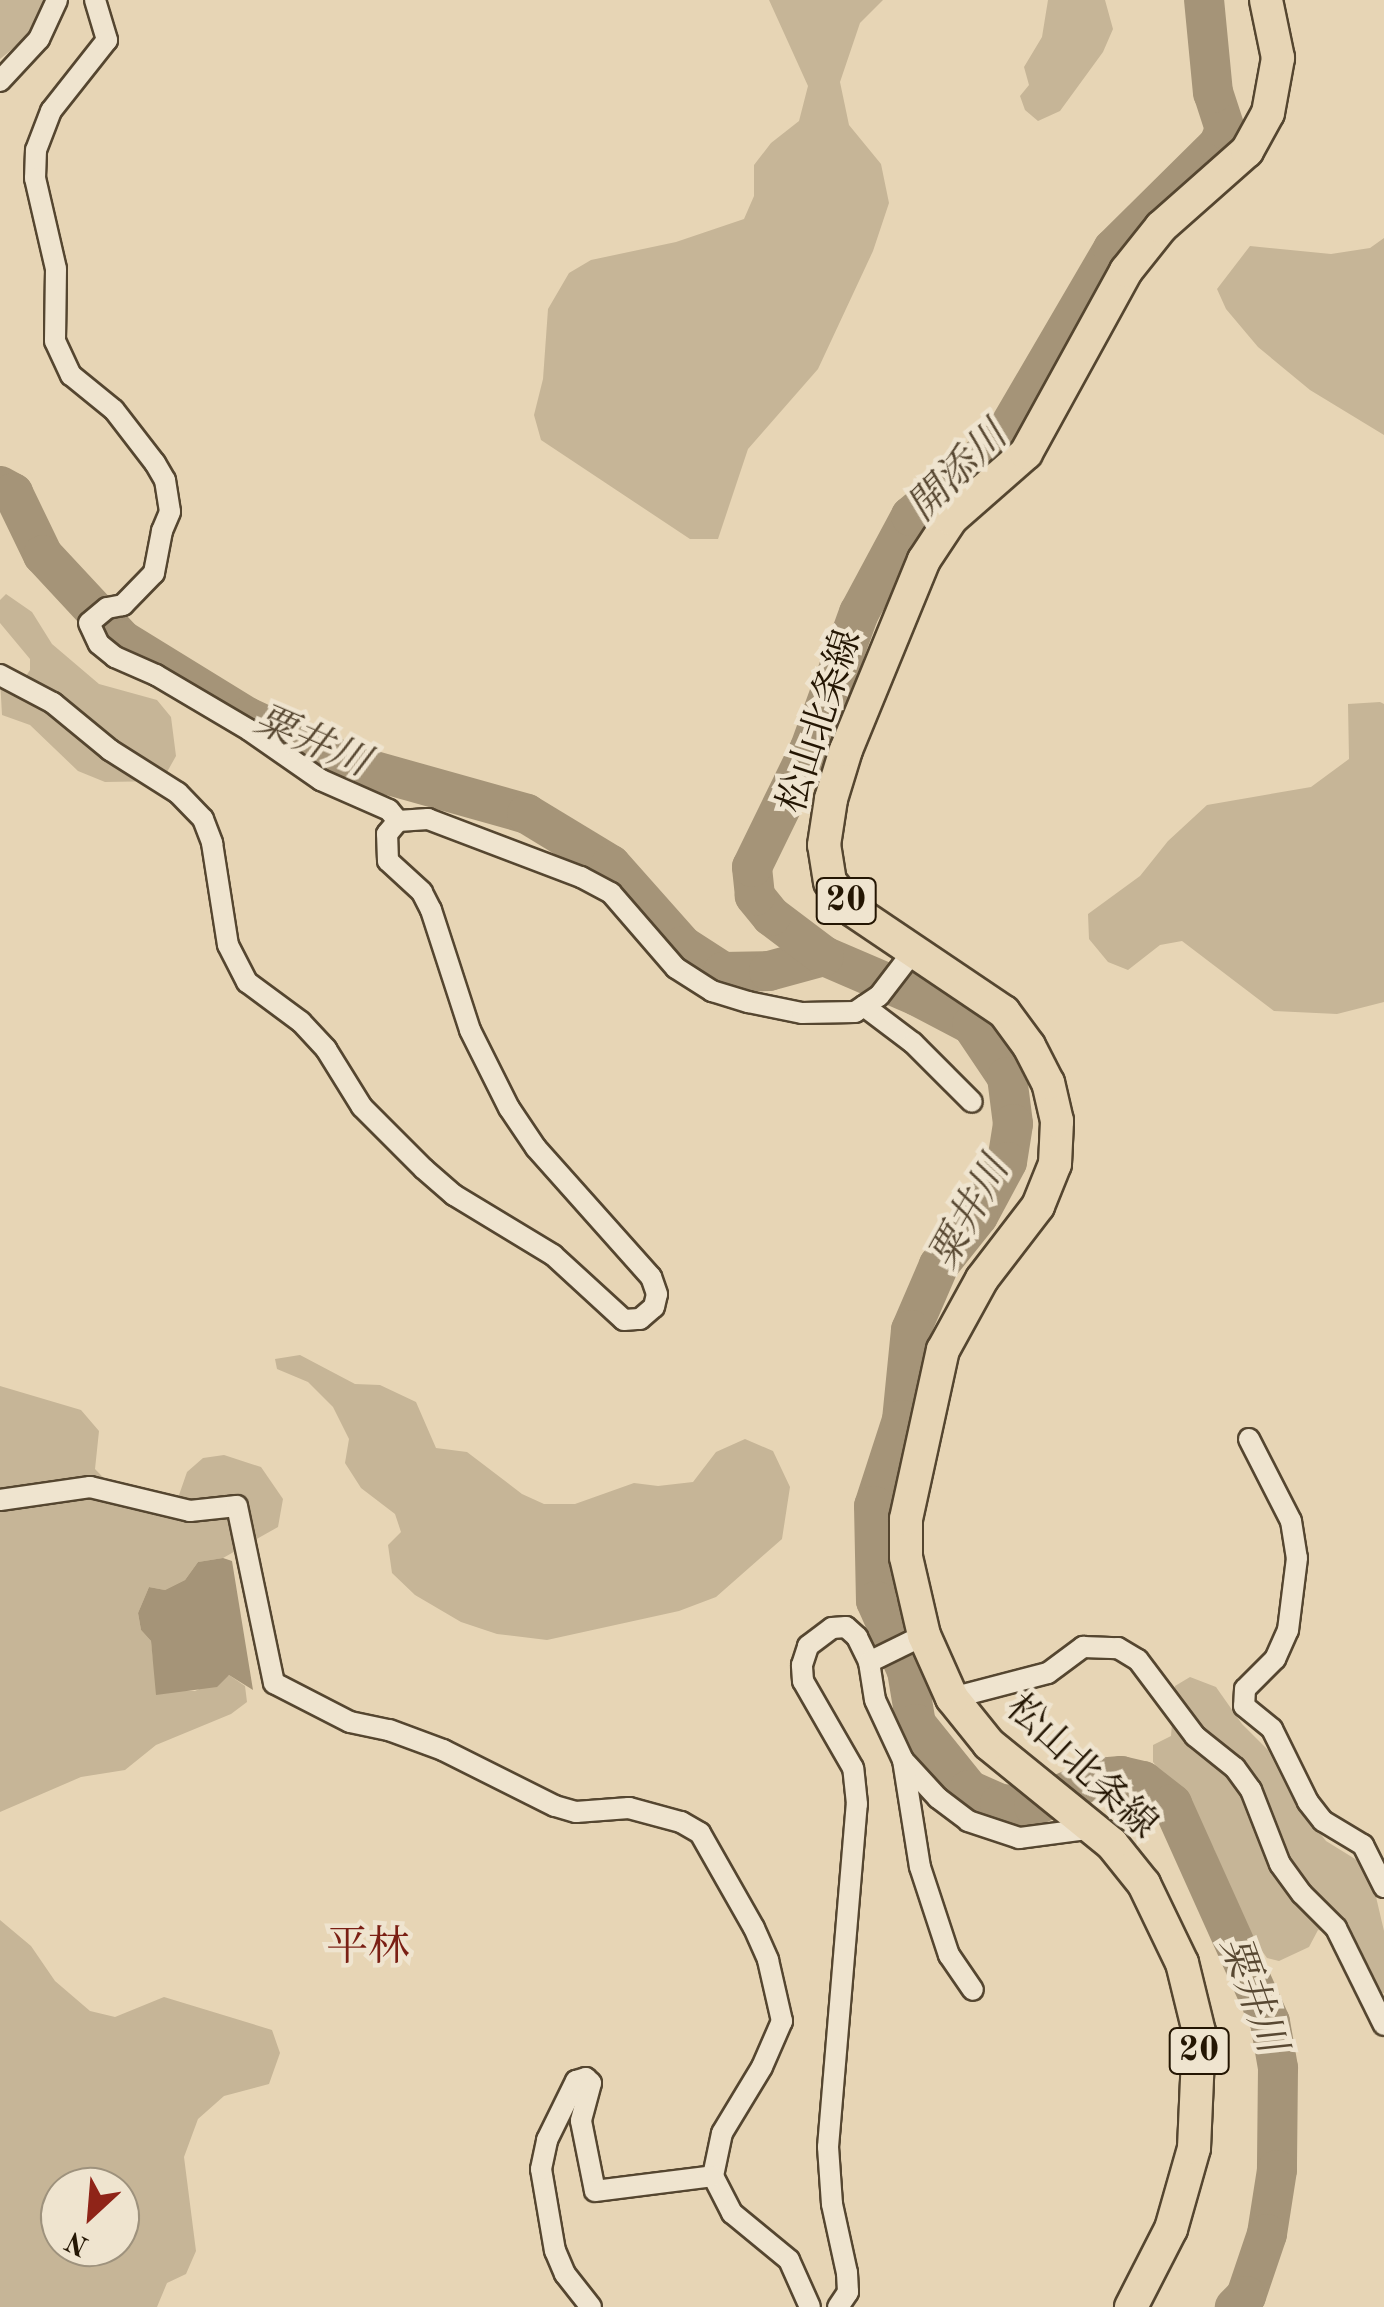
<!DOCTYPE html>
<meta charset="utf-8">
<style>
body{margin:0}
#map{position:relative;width:1384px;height:2307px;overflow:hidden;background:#e7d5b5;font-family:"Old Standard TT","Noto Serif JP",serif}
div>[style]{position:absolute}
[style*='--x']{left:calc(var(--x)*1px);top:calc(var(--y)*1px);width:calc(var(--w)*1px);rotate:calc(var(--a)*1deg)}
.green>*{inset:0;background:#c6b597}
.water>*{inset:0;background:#a59478}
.river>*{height:40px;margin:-20px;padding:0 20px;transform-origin:20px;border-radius:20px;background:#a59478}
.roads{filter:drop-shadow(2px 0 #554630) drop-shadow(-2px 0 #554630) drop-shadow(0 2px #554630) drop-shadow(0 -2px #554630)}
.minor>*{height:20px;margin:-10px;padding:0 10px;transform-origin:10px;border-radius:10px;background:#efe4cf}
.primary>*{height:32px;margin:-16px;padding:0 16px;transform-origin:16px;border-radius:16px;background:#e7d5b5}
span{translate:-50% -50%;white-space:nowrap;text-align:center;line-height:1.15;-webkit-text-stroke:9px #efe4cf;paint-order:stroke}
.shield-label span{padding:2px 8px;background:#efe4cf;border:2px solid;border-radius:8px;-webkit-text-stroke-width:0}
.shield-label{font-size:35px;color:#241603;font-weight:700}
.street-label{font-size:38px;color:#241603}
.water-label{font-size:40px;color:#584832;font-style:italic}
.quarter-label{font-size:42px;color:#7a1f14}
.north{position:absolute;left:40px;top:2167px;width:100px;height:100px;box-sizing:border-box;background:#efe4cf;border:2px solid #9e927d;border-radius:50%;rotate:206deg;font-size:28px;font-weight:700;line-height:40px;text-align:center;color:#241603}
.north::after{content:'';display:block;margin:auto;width:35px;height:45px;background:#8f2418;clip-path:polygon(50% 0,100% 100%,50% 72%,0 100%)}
</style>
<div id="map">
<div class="green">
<div style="clip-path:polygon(0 0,46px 0,41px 26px,0 59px)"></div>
<div style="clip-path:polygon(769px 0,883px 0,860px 23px,840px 82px,849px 125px,881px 164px,889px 203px,873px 251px,818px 369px,748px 449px,718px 539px,690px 539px,541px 440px,534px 415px,543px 379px,548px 309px,569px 273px,591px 260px,676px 242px,744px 219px,754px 196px,754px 165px,771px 143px,799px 121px,808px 86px)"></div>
<div style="clip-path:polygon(1048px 0,1105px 0,1113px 29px,1103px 52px,1060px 111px,1038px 121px,1025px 110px,1020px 96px,1029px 85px,1024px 67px,1042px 37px)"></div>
<div style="clip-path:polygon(1384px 238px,1384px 435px,1310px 390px,1258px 347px,1226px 309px,1217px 289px,1250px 246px,1331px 254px,1370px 248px)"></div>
<div style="clip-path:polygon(6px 594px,32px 612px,52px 644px,99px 684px,157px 700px,171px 717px,176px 756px,162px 781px,105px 782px,78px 771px,30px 725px,2px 715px,0 679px,24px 679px,30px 670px,30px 659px,0 623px,0 600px)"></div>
<div style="clip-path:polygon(1380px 702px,1384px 704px,1384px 1002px,1337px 1014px,1274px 1011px,1182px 941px,1160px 945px,1128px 970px,1108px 962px,1089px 939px,1088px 914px,1140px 876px,1168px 841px,1207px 805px,1311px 787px,1349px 759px,1348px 704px)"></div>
<div style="clip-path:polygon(300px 1355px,355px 1384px,380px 1385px,416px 1402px,436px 1448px,467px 1452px,522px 1494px,544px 1504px,575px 1504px,634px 1483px,658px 1486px,693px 1482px,716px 1452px,745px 1439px,773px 1451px,790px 1487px,782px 1539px,716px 1597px,679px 1611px,547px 1640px,497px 1634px,461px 1622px,415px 1595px,392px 1573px,388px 1545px,401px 1532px,395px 1514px,361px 1488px,345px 1463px,349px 1439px,333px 1407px,308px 1382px,277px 1369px,275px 1359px)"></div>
<div style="clip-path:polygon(0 1386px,81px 1410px,99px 1431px,95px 1469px,124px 1499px,178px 1498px,187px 1472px,203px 1458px,224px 1455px,261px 1467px,283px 1499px,278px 1527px,223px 1558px,198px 1562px,185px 1580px,165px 1590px,149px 1587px,138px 1613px,141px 1630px,151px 1641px,153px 1659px,173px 1690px,195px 1691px,229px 1675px,245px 1686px,247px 1702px,231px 1714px,156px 1745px,125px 1770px,81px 1777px,0 1812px)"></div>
<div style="clip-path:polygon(1190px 1677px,1216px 1687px,1242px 1724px,1268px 1750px,1292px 1798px,1326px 1841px,1360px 1862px,1373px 1884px,1384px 1931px,1384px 1993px,1369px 1992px,1333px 1934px,1318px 1930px,1309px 1947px,1279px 1961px,1267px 1958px,1242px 1923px,1214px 1849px,1188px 1805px,1153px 1762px,1153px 1745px,1171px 1736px,1175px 1686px)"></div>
<div style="clip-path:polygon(evenodd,0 1920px,31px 1946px,55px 1981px,90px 2011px,115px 2017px,164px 1997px,272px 2030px,280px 2053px,269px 2084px,224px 2096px,198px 2119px,184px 2157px,196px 2251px,186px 2274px,167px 2283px,157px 2307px,0 2307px,0 1920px,60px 2187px,120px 2187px,120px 2247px,60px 2247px,60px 2187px)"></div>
</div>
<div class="water">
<div style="clip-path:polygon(223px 1558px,232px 1561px,253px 1690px,229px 1675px,217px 1687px,156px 1695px,151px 1641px,141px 1630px,138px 1613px,149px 1587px,165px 1590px,185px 1580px,198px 1562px)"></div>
</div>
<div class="river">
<div style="--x:0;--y:486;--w:15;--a:28"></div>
<div style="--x:13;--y:493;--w:69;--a:64.2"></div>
<div style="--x:43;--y:555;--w:116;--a:47.1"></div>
<div style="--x:122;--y:640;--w:147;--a:31.6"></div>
<div style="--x:247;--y:717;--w:109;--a:24.9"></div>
<div style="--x:346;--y:763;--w:188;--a:15.7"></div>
<div style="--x:527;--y:814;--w:98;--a:31.3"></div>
<div style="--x:611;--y:865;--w:108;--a:48.4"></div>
<div style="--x:683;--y:946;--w:48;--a:33"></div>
<div style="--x:723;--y:972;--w:46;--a:-1.2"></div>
<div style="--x:769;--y:971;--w:57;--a:-15.3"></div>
<div style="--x:824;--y:956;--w:101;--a:23.3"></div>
<div style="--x:917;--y:996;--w:62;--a:27.8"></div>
<div style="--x:972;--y:1025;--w:63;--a:56.1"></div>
<div style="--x:1007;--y:1077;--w:47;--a:82.7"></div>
<div style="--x:1013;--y:1124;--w:38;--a:99"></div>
<div style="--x:1007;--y:1162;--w:61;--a:118.2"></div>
<div style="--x:978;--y:1216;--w:63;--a:128.5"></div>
<div style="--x:939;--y:1265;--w:71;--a:113.3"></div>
<div style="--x:911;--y:1330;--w:90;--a:95.7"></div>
<div style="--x:902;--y:1420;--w:90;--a:108"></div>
<div style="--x:874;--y:1506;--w:95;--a:88.8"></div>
<div style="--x:876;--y:1601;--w:77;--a:66.1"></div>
<div style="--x:907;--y:1671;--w:54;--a:80.4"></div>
<div style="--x:916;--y:1724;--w:85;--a:51.2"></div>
<div style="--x:969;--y:1790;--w:34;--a:24"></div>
<div style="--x:1000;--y:1804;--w:34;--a:3"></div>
<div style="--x:1034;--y:1806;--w:69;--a:-24"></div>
<div style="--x:1097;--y:1778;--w:24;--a:-5"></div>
<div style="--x:1121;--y:1776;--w:23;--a:13"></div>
<div style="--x:1143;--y:1781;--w:37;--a:38"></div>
<div style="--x:1172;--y:1804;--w:239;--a:65.8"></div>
<div style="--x:1270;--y:2022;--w:47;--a:80.1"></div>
<div style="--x:1278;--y:2068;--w:102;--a:90.6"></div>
<div style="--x:1277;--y:2170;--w:65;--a:98.9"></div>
<div style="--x:1267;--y:2234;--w:65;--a:108.7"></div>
<div style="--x:1246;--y:2296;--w:16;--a:135"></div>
<div style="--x:824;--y:956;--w:66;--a:-143"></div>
<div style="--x:771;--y:916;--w:26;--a:-129"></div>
<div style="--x:755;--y:896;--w:29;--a:-96"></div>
<div style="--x:752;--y:867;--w:132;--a:-64"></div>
<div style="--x:810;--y:748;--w:144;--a:-70.1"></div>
<div style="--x:859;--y:613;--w:110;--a:-61.8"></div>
<div style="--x:911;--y:516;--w:119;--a:-40.2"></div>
<div style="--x:1002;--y:439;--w:220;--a:-59.7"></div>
<div style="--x:1113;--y:249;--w:149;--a:-44.7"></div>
<div style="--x:1219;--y:144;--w:16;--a:-68"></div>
<div style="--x:1225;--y:129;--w:38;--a:-108"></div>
<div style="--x:1213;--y:93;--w:93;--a:-95.5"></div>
</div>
<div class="roads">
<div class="minor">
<div style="--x:95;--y:0;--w:42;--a:73.3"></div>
<div style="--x:107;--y:40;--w:90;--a:128.3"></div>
<div style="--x:51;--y:111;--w:42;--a:111"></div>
<div style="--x:36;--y:150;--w:28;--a:92"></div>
<div style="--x:35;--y:178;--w:93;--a:77"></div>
<div style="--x:56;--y:269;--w:72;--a:90.8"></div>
<div style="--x:55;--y:341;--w:38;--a:65"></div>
<div style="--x:71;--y:375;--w:55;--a:39.1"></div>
<div style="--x:114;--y:410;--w:67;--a:52.3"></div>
<div style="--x:155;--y:463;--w:20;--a:60"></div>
<div style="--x:165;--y:480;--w:32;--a:81"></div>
<div style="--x:170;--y:512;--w:21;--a:113"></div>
<div style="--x:162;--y:531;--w:43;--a:100.8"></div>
<div style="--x:154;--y:573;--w:45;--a:134.1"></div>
<div style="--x:123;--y:605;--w:16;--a:169"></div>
<div style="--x:107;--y:608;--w:23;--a:140"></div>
<div style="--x:89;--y:623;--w:23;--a:65"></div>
<div style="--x:99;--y:644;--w:21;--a:39"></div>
<div style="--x:115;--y:657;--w:45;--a:23.7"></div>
<div style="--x:156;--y:675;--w:108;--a:30.6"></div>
<div style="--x:249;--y:730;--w:88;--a:34.8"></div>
<div style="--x:321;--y:780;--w:74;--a:23.8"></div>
<div style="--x:389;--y:810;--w:14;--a:51"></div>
<div style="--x:0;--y:81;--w:57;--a:-47.1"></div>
<div style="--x:39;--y:39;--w:43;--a:-65.2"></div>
<div style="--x:0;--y:675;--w:60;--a:27.8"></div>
<div style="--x:53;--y:703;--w:74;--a:39.5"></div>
<div style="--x:110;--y:750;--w:80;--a:32.3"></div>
<div style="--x:178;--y:793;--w:36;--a:46"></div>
<div style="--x:203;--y:819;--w:26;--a:69"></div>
<div style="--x:212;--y:843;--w:103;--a:81.1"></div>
<div style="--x:228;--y:945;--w:42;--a:62.8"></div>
<div style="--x:247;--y:982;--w:67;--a:36.5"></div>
<div style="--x:301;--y:1022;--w:37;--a:47"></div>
<div style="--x:326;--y:1049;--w:68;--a:58.2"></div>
<div style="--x:362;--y:1107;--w:88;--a:45"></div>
<div style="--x:424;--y:1169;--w:40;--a:41"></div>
<div style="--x:454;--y:1195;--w:116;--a:31.2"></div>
<div style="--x:553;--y:1255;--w:96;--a:42.5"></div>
<div style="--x:624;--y:1320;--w:16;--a:-4"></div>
<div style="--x:640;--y:1319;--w:18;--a:-41"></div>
<div style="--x:654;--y:1307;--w:13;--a:-77"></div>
<div style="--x:657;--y:1294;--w:18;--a:-109"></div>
<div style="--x:651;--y:1277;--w:173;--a:-131.7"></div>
<div style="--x:536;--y:1148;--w:48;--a:-124"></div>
<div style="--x:509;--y:1108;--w:87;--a:-116.6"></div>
<div style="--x:470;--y:1030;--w:126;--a:-108"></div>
<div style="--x:431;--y:910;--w:20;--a:-117"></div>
<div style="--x:422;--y:892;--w:46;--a:-137.6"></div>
<div style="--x:388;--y:861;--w:27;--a:-92"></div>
<div style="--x:387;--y:834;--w:17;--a:-50"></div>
<div style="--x:398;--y:821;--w:30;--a:-4"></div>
<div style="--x:428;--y:819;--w:164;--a:20.8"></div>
<div style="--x:581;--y:877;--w:34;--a:28"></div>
<div style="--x:611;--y:893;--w:99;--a:49.1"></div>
<div style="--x:676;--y:968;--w:43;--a:32.6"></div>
<div style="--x:712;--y:991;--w:38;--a:17"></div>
<div style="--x:748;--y:1002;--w:55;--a:11.5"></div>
<div style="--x:802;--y:1013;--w:53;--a:-1.1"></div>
<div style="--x:855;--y:1012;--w:29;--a:-34"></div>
<div style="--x:879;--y:996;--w:54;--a:-52.5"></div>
<div style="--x:864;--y:1006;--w:61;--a:37.1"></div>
<div style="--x:913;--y:1043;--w:83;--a:45"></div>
<div style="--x:1249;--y:1439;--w:92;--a:62.9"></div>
<div style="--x:1291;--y:1521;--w:37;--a:81"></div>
<div style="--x:1297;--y:1558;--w:73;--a:97.1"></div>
<div style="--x:1288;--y:1630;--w:32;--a:114"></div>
<div style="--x:1275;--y:1659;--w:42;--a:135"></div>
<div style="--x:1245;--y:1689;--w:17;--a:93"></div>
<div style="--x:1244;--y:1706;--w:36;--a:39"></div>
<div style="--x:1272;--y:1729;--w:81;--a:63.7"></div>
<div style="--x:1308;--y:1802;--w:24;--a:52"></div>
<div style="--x:1323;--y:1821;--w:47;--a:31"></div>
<div style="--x:1363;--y:1845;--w:47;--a:63.4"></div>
<div style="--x:0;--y:1500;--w:91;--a:-8.2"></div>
<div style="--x:90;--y:1487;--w:103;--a:13.5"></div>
<div style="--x:190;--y:1511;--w:47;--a:-6.1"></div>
<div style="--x:237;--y:1506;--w:181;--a:78.2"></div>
<div style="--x:274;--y:1683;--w:85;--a:27.2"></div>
<div style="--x:350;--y:1722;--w:40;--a:12"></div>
<div style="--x:389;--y:1730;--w:58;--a:20.3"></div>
<div style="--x:443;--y:1750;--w:125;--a:26.6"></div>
<div style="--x:555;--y:1806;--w:22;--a:16"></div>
<div style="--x:576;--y:1812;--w:53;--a:-4.3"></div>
<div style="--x:629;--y:1808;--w:54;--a:15.1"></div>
<div style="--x:681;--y:1822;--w:22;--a:30"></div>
<div style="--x:700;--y:1833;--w:109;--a:60.4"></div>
<div style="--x:754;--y:1928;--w:35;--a:66"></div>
<div style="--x:768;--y:1960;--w:63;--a:77.1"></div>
<div style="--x:782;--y:2021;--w:50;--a:113.5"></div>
<div style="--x:762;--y:2067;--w:77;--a:121.2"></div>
<div style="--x:722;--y:2133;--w:44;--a:101.8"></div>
<div style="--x:713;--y:2176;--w:42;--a:62.8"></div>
<div style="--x:732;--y:2213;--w:74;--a:39.5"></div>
<div style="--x:789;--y:2260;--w:51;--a:65.9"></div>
<div style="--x:869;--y:1662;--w:38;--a:81"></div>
<div style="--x:875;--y:1700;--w:66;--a:65"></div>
<div style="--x:903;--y:1760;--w:52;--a:47.4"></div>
<div style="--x:938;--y:1798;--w:38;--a:37"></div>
<div style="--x:968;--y:1821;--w:54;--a:18.4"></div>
<div style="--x:1019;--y:1838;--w:77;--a:-7.5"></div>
<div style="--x:952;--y:1698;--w:99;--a:-14.6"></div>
<div style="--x:1048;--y:1673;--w:44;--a:-36.6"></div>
<div style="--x:1083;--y:1647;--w:35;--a:2"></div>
<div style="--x:1118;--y:1648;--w:23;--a:31"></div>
<div style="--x:1138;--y:1660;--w:95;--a:53.1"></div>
<div style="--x:1195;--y:1736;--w:51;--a:38.7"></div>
<div style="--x:1235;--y:1768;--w:27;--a:54"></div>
<div style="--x:1251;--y:1790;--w:79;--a:68.6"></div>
<div style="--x:1280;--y:1864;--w:37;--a:54"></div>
<div style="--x:1302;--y:1894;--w:48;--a:45"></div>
<div style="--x:1336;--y:1928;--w:108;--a:63.7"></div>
<div style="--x:903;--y:1760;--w:108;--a:81"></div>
<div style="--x:920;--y:1867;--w:93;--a:71.8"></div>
<div style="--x:949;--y:1955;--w:42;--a:55.6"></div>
<div style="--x:591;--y:2307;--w:42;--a:-128.2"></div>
<div style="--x:565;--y:2274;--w:25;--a:-113"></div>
<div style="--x:555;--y:2251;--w:83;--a:-99.7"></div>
<div style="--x:541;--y:2169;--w:30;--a:-78"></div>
<div style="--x:547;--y:2140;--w:66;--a:-63.8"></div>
<div style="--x:576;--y:2081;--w:10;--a:-17"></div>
<div style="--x:586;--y:2078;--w:7;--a:45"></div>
<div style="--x:591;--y:2083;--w:39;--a:105"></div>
<div style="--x:581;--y:2121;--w:71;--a:78.7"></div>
<div style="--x:595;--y:2191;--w:119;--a:-7.2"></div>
<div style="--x:838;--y:2307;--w:18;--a:-56"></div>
<div style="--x:848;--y:2292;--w:19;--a:-93"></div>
<div style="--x:847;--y:2273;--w:71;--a:-102.3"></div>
<div style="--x:832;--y:2204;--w:57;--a:-94"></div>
<div style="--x:828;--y:2147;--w:344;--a:-85.2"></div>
<div style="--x:857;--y:1804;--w:36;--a:-96"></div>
<div style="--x:853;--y:1768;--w:100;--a:-119.9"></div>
<div style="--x:803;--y:1681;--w:16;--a:-94"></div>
<div style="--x:802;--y:1665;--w:20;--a:-72"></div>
<div style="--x:808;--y:1646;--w:30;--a:-37"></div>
<div style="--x:832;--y:1628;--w:14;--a:-4"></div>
<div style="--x:846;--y:1627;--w:15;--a:42"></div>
<div style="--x:857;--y:1637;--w:28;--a:64"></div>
<div style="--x:869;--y:1662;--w:61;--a:-26.1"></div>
</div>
<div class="primary">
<div style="--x:1131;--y:2307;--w:88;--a:-62.9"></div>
<div style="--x:1171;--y:2229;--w:84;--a:-74.1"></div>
<div style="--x:1194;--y:2148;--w:116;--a:-87.5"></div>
<div style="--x:1199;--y:2032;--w:71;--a:-103.8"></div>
<div style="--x:1182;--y:1963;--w:88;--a:-115.7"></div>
<div style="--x:1144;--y:1884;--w:51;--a:-128.7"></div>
<div style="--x:1112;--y:1844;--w:159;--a:-140.9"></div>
<div style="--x:989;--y:1744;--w:59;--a:-128.8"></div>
<div style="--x:952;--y:1698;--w:69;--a:-114"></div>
<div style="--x:924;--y:1635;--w:80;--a:-103"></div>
<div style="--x:906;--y:1557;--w:38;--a:-90"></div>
<div style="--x:906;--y:1519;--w:173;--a:-77.7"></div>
<div style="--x:943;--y:1350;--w:81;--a:-61.2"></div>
<div style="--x:982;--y:1279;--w:92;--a:-52.5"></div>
<div style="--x:1038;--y:1206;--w:45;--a:-68"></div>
<div style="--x:1055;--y:1164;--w:43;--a:-87.3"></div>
<div style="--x:1057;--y:1121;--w:39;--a:-103"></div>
<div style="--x:1048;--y:1083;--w:42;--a:-117.2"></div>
<div style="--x:1029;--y:1046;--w:42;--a:-126.3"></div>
<div style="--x:1004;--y:1012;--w:182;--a:-146"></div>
<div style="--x:853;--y:910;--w:36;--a:-129"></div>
<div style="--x:830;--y:882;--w:37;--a:-99"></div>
<div style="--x:824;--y:845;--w:47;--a:-81.3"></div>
<div style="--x:831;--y:799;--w:51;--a:-73"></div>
<div style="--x:846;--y:750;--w:205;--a:-67.7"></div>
<div style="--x:924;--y:560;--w:49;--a:-56.6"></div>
<div style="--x:951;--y:519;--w:100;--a:-41.3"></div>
<div style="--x:1026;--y:453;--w:208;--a:-61.2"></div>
<div style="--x:1126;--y:271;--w:56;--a:-51.5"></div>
<div style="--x:1161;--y:227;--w:115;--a:-41.5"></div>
<div style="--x:1247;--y:151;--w:43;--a:-61.1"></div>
<div style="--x:1268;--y:113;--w:56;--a:-79.7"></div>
<div style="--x:1278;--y:58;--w:59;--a:-101.7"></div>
</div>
</div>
<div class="shield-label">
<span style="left:846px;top:901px">20</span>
<span style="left:1199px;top:2051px">20</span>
</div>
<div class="street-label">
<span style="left:822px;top:722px;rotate:-72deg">松山北条線</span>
<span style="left:1080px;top:1768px;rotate:43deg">松山北条線</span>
</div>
<div class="water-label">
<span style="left:959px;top:473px;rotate:-45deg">開添川</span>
<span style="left:311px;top:743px;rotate:23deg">粟井川</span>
<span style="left:971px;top:1214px;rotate:-61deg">粟井川</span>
<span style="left:1251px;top:1995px;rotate:70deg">粟井川</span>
</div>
<div class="quarter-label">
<span style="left:368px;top:1949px">平林</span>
</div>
<div class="north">N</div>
</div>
